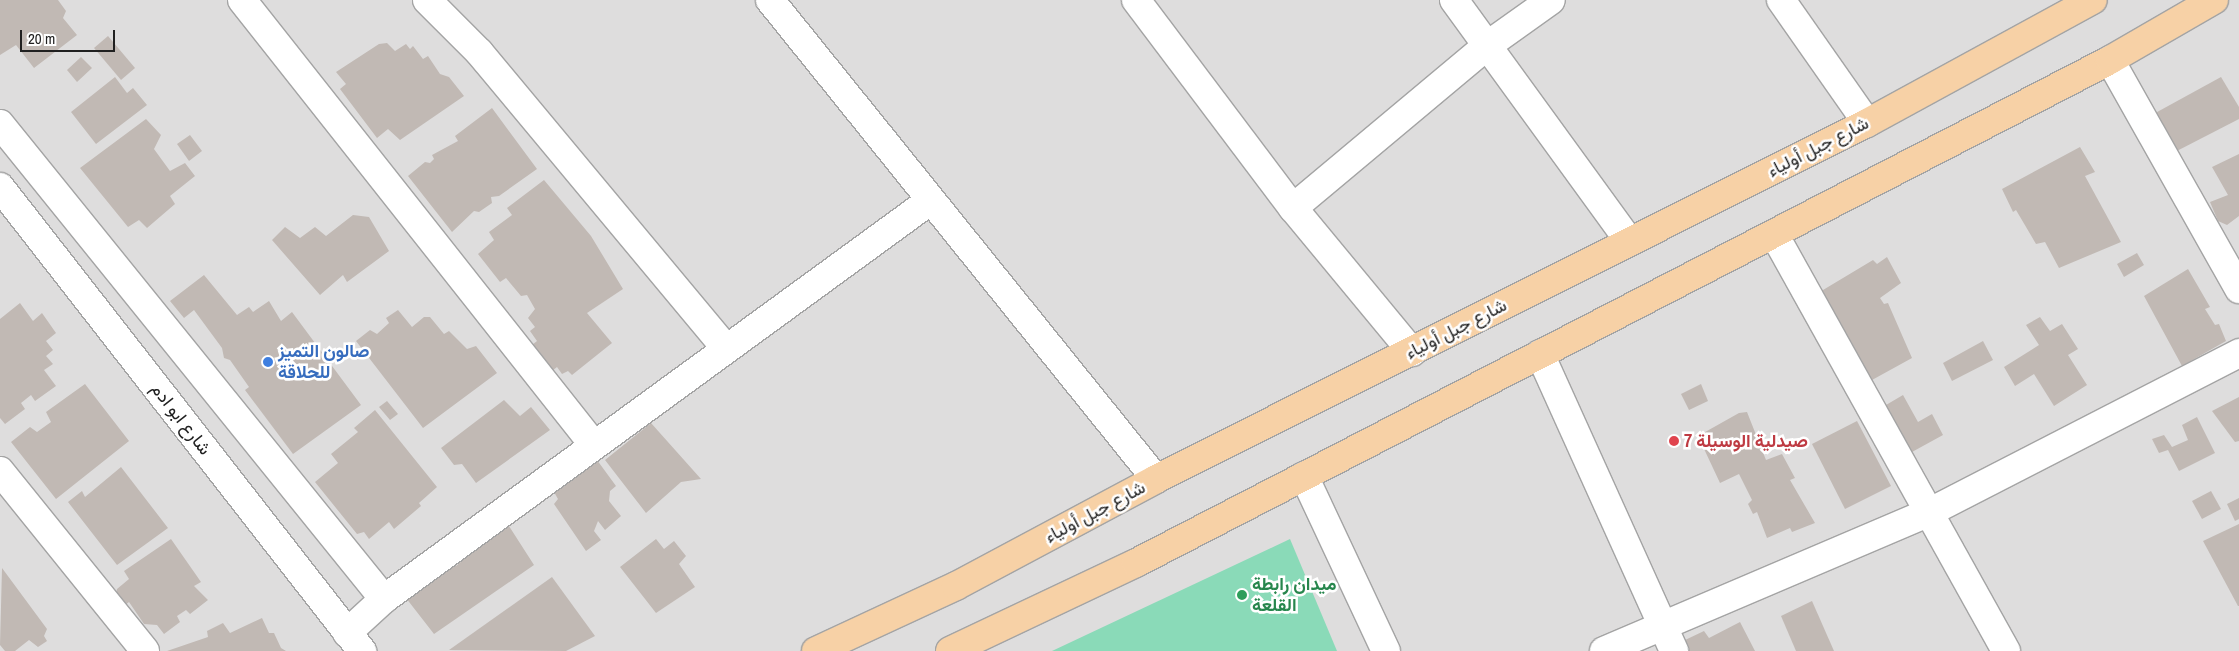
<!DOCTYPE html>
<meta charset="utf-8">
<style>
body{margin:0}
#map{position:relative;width:2239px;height:651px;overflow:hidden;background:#f0ede7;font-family:"Archivo Narrow",Vazirmatn,sans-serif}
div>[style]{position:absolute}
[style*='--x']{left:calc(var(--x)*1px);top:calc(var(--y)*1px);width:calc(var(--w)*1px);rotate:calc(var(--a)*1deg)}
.residential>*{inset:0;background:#dedddd}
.pitch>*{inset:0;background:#8adab8}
.building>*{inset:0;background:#c1b9b4}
.roads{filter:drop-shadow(1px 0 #a4a4a4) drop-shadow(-1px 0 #a4a4a4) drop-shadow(0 1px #a4a4a4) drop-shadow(0 -1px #a4a4a4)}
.minor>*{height:28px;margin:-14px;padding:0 14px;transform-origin:14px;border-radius:14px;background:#fff}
.tertiary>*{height:28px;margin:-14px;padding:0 14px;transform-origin:14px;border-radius:14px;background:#fff}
.primary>*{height:28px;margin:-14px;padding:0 14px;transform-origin:14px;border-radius:14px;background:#f7d1a6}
.dots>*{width:14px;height:14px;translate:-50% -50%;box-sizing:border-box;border:2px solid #fff;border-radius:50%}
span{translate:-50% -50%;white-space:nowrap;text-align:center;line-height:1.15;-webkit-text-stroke:5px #fff;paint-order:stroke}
.street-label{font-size:18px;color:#202020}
.shop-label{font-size:18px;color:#366cbe;font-weight:700}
.left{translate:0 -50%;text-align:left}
.health-label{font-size:18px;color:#be3a42;font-weight:700}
.leisure-label{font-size:18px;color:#27864d;font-weight:700}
.scale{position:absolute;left:20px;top:30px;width:95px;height:22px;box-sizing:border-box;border:2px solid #202020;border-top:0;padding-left:6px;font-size:15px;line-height:18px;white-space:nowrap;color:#202020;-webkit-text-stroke:4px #fff;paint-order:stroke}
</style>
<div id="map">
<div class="residential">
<div style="clip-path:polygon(0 0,2239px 0,2239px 651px,0 651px)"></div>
</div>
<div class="pitch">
<div style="clip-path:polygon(1290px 539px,1337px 651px,1052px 651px)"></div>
</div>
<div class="building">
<div style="clip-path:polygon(0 0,58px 0,66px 11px,63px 18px,77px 35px,34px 68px,16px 45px,0 55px)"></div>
<div style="clip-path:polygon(108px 36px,135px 68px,121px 80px,94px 48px)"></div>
<div style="clip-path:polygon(387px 43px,395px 51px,406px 44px,410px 49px,413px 46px,423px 59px,428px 56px,440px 74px,449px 77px,464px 96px,400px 140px,388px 129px,377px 138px,340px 89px,346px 84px,336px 72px,379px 44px)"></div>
<div style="clip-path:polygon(81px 57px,92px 68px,77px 82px,67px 70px)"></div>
<div style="clip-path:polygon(115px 77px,127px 93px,133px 88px,147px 105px,96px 144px,71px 112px)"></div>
<div style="clip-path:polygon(2221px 77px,2239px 107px,2239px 119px,2171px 154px,2148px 117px)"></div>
<div style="clip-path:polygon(492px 108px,537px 169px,499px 196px,491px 197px,492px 203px,479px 212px,474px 211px,452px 232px,408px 176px,425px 162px,430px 163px,434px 159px,432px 155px,458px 141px,455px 136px)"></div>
<div style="clip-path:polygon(146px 119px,161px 135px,154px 149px,170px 171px,185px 163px,195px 176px,170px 196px,175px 204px,147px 228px,139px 220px,128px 227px,80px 168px)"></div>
<div style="clip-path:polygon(190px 135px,202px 151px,189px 161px,177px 144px)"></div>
<div style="clip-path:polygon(2080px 147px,2095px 172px,2085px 176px,2121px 242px,2059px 268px,2045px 242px,2036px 244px,2016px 210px,2013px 212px,2002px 189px)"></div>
<div style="clip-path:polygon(2239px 154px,2239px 216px,2227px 225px,2218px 221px,2210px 202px,2228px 195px,2212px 167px)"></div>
<div style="clip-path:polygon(544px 180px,591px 236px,623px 289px,587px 313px,612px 343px,572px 375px,568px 371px,562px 374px,557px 367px,552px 371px,532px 345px,537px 341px,530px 331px,535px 327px,528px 318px,535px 309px,527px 295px,521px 296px,506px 278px,500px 282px,478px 254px,494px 240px,489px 232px,512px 215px,507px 208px)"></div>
<div style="clip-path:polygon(353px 215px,369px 217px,389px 251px,347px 282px,343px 275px,320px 295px,272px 240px,285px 227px,300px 238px,315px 227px,326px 236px)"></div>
<div style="clip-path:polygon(2137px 253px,2144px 265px,2124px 277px,2117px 264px)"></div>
<div style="clip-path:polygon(1887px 257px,1901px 283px,1880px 298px,1884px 304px,1888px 303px,1912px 358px,1872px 380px,1863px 364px,1859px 366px,1818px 293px,1873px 260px,1877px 264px)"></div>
<div style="clip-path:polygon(2188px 269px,2210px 307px,2205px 309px,2215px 325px,2219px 324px,2226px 341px,2182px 366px,2144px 296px)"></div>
<div style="clip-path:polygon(204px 275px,237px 315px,249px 307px,253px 312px,269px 301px,281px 321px,292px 312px,361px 405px,293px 454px,245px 390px,249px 387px,230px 360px,224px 358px,222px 348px,194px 310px,184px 318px,170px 301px)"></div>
<div style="clip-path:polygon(20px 303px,33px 321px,42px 313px,56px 333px,46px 341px,53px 350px,46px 356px,53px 364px,44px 370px,56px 386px,35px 401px,31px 395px,21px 403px,25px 409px,5px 424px,0 418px,0 319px)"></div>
<div style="clip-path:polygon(398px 310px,412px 327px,424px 317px,430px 317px,444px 334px,449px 331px,467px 349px,476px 346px,497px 373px,423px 428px,356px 341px,370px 330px,377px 334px,389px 323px,386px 318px)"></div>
<div style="clip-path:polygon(2040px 317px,2050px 331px,2062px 324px,2078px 349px,2068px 355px,2087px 385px,2054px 406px,2034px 374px,2015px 386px,2004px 367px,2039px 345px,2026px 325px)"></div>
<div style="clip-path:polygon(1983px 341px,1993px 360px,1952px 381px,1943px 363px)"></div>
<div style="clip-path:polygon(85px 384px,129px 441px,56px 499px,11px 442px,30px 427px,37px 432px,51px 422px,46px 412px)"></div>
<div style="clip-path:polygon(1701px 384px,1708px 401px,1689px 410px,1681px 394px)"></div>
<div style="clip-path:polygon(1903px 395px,1918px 422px,1932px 414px,1943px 435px,1912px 452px,1886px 405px)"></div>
<div style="clip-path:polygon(2239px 397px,2239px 441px,2235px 442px,2212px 411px)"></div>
<div style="clip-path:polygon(504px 400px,520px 416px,531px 407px,550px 430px,476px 483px,462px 464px,454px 465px,441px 448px)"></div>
<div style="clip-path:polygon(387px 401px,398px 414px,390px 420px,379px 407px)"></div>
<div style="clip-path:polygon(375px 410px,437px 487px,419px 503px,421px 506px,394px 529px,389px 522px,369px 539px,364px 532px,357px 534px,315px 482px,338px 463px,331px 454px,358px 432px,354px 428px)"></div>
<div style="clip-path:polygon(1747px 412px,1766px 460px,1782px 454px,1795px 478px,1790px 480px,1815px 523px,1792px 532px,1790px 528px,1767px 538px,1757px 512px,1753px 514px,1748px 504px,1752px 500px,1739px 474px,1720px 483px,1698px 436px,1739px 413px)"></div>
<div style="clip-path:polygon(2197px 417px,2215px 453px,2179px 471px,2168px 450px,2159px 453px,2152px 439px,2164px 435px,2172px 447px,2188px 440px,2182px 425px)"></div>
<div style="clip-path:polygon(1857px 421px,1891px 486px,1845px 509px,1812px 444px)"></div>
<div style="clip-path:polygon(651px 423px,701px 479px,681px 482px,646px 513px,605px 460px)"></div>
<div style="clip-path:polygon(597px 460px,616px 486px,610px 491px,609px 501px,621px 516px,605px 530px,598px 521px,594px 531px,601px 540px,586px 551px,554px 504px,558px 499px,554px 492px)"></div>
<div style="clip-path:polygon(121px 467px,168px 528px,117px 565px,68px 502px,82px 491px,85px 497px)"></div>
<div style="clip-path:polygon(2211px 491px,2221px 509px,2202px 519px,2192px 501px)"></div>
<div style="clip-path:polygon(2239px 498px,2239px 519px,2235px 521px,2227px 504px)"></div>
<div style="clip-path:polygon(507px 523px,534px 565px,434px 634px,406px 598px,452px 560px,456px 566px)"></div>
<div style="clip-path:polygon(2239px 524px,2239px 606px,2238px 606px,2203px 541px)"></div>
<div style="clip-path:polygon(171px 539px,201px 582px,194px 586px,208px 600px,190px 614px,186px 610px,177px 616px,180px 622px,164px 634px,157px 625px,144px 624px,129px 602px,124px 606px,116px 594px,117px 589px,129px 579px,124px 571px)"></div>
<div style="clip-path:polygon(656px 539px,664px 549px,674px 541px,686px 556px,679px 564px,695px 587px,656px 613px,620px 567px)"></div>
<div style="clip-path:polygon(2px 568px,47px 629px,44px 636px,47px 641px,38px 647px,29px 640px,15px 651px,5px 651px,0 645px)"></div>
<div style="clip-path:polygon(552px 577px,595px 636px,566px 651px,449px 650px)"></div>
<div style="clip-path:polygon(1812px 601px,1834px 651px,1796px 651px,1781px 616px)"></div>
<div style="clip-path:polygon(262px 618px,269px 633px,274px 633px,281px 648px,286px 651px,167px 651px,208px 637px,207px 631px,223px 623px,230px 633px)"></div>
<div style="clip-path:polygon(1740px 622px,1755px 651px,1687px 651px,1683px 641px,1704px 631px,1709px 638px)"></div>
</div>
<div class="roads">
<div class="minor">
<div style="--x:242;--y:0;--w:566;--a:51.67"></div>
<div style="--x:427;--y:0;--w:74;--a:45"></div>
<div style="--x:479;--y:52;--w:386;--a:50.2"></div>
<div style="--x:770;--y:0;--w:615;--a:51.14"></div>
<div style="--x:1136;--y:0;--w:261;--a:53"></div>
<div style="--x:1293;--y:208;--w:187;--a:50.4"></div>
<div style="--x:1454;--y:0;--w:298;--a:54"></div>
<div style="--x:1781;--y:0;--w:150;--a:55"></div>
<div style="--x:2110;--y:60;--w:263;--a:60.6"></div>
<div style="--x:0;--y:124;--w:611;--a:51.05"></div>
<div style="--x:1293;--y:208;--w:254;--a:-39.9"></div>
<div style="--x:1488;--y:45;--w:77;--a:-35.5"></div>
<div style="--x:1774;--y:234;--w:477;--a:60.9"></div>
<div style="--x:1540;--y:354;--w:326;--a:65.7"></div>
<div style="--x:0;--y:471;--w:231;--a:51.1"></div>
<div style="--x:1304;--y:476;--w:193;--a:64.9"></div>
<div style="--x:347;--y:633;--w:50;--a:-42.6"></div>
<div style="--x:384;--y:599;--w:677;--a:-36.11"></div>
<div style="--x:1604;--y:651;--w:352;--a:-23.1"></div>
<div style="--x:1928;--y:513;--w:350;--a:-27.2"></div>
</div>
<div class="tertiary">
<div style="--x:0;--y:187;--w:589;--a:52.04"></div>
</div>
<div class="primary">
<div style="--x:816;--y:651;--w:154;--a:-24.9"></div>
<div style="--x:956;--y:586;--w:227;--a:-28.1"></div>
<div style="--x:1156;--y:479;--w:795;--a:-26.6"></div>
<div style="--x:1867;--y:123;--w:257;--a:-28.6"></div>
<div style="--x:950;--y:651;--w:206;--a:-25.3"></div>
<div style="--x:1136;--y:563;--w:1096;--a:-27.31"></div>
<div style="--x:2110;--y:60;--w:120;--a:-30"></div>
</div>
</div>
<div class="dots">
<div style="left:268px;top:362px;background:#3f7fe0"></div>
<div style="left:1674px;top:441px;background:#e0444e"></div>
<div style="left:1242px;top:595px;background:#2e9e5b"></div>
</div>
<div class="street-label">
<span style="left:1818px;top:147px;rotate:-27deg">شارع جبل أولياء</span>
<span style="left:1456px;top:329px;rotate:-27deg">شارع جبل أولياء</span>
<span style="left:181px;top:419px;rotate:52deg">شارع ابو ادم</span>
<span style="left:1095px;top:512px;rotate:-28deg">شارع جبل أولياء</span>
</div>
<div class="shop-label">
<span class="left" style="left:278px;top:362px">صالون التميز<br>للحلاقة</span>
</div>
<div class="health-label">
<span class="left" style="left:1684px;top:441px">صيدلية الوسيلة 7</span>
</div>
<div class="leisure-label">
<span class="left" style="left:1252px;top:595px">ميدان رابطة<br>القلعة</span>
</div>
<div class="scale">20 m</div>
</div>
